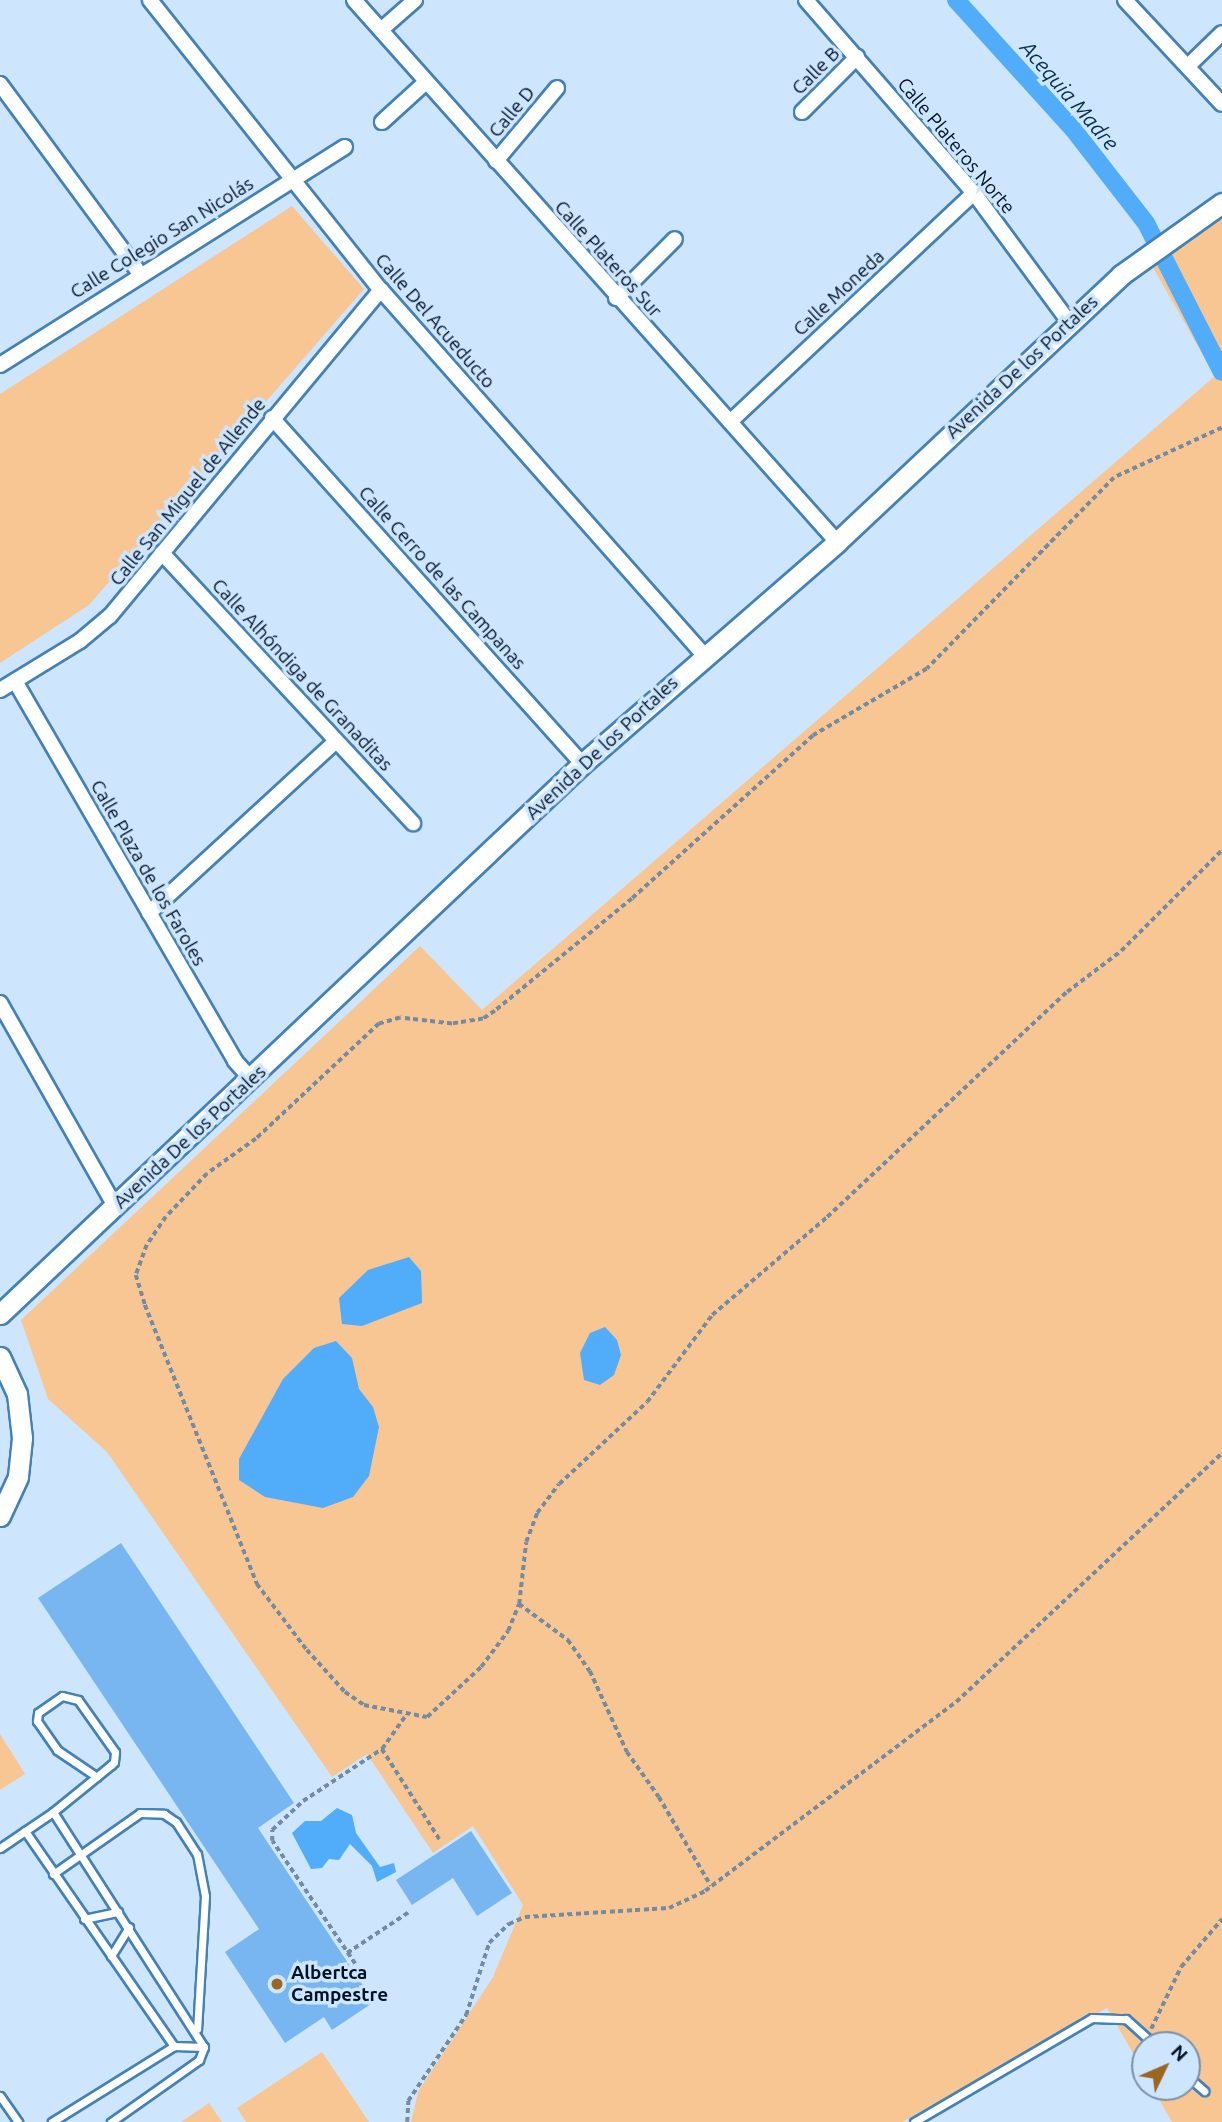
<!DOCTYPE html>
<meta charset="utf-8">
<style>
body{margin:0}
#map{position:relative;width:1222px;height:2122px;overflow:hidden;background:#cde6fe;font-family:Ubuntu,sans-serif}
div>[style]{position:absolute}
[style*='--x']{left:calc(var(--x)*1px);top:calc(var(--y)*1px);width:calc(var(--w)*1px);rotate:calc(var(--a)*1deg)}
.green>*{inset:0;background:#f7c693}
.water>*{inset:0;background:#51acfa}
.canal>*{height:18px;margin:-9px;padding:0 9px;transform-origin:9px;border-radius:9px;background:#51acfa}
.building>*{inset:0;background:#77b6f0}
.path>*{height:3.5px;margin-top:-1.75px;transform-origin:0;background:repeating-linear-gradient(90deg,#758ba1 0 5px,transparent 0 8.5px)}
.roads{filter:drop-shadow(2px 0 #4381b8) drop-shadow(-2px 0 #4381b8) drop-shadow(0 2px #4381b8) drop-shadow(0 -2px #4381b8)}
.service>*{height:7px;margin:-3.5px;padding:0 3.5px;transform-origin:3.5px;border-radius:3.5px;background:#fff}
.minor>*{height:14px;margin:-7px;padding:0 7px;transform-origin:7px;border-radius:7px;background:#fff}
.tertiary>*{height:19px;margin:-9.5px;padding:0 9.5px;transform-origin:9.5px;border-radius:9.5px;background:#fff}
.dots>*{width:19px;height:19px;translate:-50% -50%;box-sizing:border-box;border:4px solid #cde6fe;border-radius:50%}
span{translate:-50% -50%;white-space:nowrap;text-align:center;line-height:1.15;-webkit-text-stroke:7px #cde6fe;paint-order:stroke}
.street-label{font-size:19px;color:#001226}
.poi-label{font-size:19px;color:#001226;font-weight:700}
.left{translate:0 -50%;text-align:left}
.water-label{font-size:21px;color:#072e4c;font-style:italic}
.north{position:absolute;left:1131px;top:2031px;width:70px;height:70px;box-sizing:border-box;background:#cde6fe;border:2px solid #7b91a8;border-radius:50%;rotate:46deg;font-size:19px;font-weight:700;line-height:28px;text-align:center;color:#001226}
.north::after{content:'';display:block;margin:auto;width:24px;height:32px;background:#9c6520;clip-path:polygon(50% 0,100% 100%,50% 72%,0 100%)}
</style>
<div id="map">
<div class="green">
<div style="clip-path:polygon(292px 206px,364px 289px,89px 605px,0 663px,0 394px)"></div>
<div style="clip-path:polygon(1222px 216px,1222px 2122px,1172px 2122px,1152px 2087px,1187px 2087px,1187px 2045px,1145px 2045px,1145px 2074px,1107px 2008px,902px 2122px,411px 2122px,418px 2092px,493px 1977px,523px 1905px,473px 1826px,433px 1853px,367px 1754px,332px 1777px,107px 1452px,48px 1399px,21px 1320px,420px 946px,482px 1010px,1215px 376px,1151px 264px)"></div>
<div style="clip-path:polygon(0 1734px,25px 1774px,0 1790px)"></div>
<div style="clip-path:polygon(322px 2052px,369px 2122px,246px 2122px,237px 2108px)"></div>
<div style="clip-path:polygon(209px 2103px,222px 2122px,181px 2122px)"></div>
</div>
<div class="water">
<div style="clip-path:polygon(409px 1257px,421px 1271px,422px 1303px,362px 1326px,342px 1324px,339px 1298px,368px 1270px)"></div>
<div style="clip-path:polygon(605px 1327px,617px 1340px,621px 1355px,614px 1375px,600px 1385px,584px 1380px,580px 1353px,590px 1333px)"></div>
<div style="clip-path:polygon(336px 1341px,352px 1358px,359px 1389px,373px 1407px,379px 1427px,369px 1476px,353px 1497px,323px 1508px,265px 1497px,239px 1480px,239px 1459px,283px 1379px,314px 1348px)"></div>
<div style="clip-path:polygon(337px 1808px,352px 1815px,356px 1833px,380px 1867px,394px 1863px,396px 1872px,377px 1882px,372px 1866px,350px 1844px,339px 1860px,329px 1859px,322px 1868px,311px 1869px,292px 1833px,305px 1821px,321px 1821px)"></div>
</div>
<div class="canal">
<div style="--x:956;--y:0;--w:174;--a:47.8"></div>
<div style="--x:1073;--y:129;--w:119;--a:52.2"></div>
<div style="--x:1146;--y:223;--w:167;--a:63"></div>
</div>
<div class="building">
<div style="clip-path:polygon(121px 1543px,294px 1803px,258px 1828px,374px 2002px,332px 2030px,324px 2017px,285px 2043px,225px 1952px,259px 1929px,38px 1598px)"></div>
<div style="clip-path:polygon(471px 1831px,512px 1893px,477px 1916px,453px 1878px,412px 1905px,396px 1880px)"></div>
</div>
<div class="path">
<div style="--x:1222;--y:428;--w:119;--a:155.2"></div>
<div style="--x:1114;--y:478;--w:267;--a:134.4"></div>
<div style="--x:927;--y:669;--w:132;--a:149.6"></div>
<div style="--x:813;--y:736;--w:244;--a:138"></div>
<div style="--x:632;--y:899;--w:177;--a:140.7"></div>
<div style="--x:495;--y:1011;--w:14;--a:146"></div>
<div style="--x:483;--y:1019;--w:31;--a:171"></div>
<div style="--x:452;--y:1024;--w:52;--a:-173.4"></div>
<div style="--x:400;--y:1018;--w:22;--a:164"></div>
<div style="--x:379;--y:1024;--w:168;--a:136.9"></div>
<div style="--x:256;--y:1139;--w:60;--a:144.5"></div>
<div style="--x:207;--y:1174;--w:59;--a:133.6"></div>
<div style="--x:166;--y:1217;--w:34;--a:124"></div>
<div style="--x:147;--y:1245;--w:32;--a:110"></div>
<div style="--x:136;--y:1275;--w:31;--a:73"></div>
<div style="--x:145;--y:1305;--w:301;--a:68.1"></div>
<div style="--x:257;--y:1584;--w:83;--a:52.9"></div>
<div style="--x:307;--y:1650;--w:57;--a:47.9"></div>
<div style="--x:345;--y:1692;--w:23;--a:34"></div>
<div style="--x:364;--y:1705;--w:64;--a:10.8"></div>
<div style="--x:427;--y:1717;--w:74;--a:-42.8"></div>
<div style="--x:481;--y:1667;--w:45;--a:-53.1"></div>
<div style="--x:508;--y:1631;--w:29;--a:-68"></div>
<div style="--x:519;--y:1604;--w:62;--a:-83.6"></div>
<div style="--x:526;--y:1542;--w:31;--a:-69"></div>
<div style="--x:537;--y:1513;--w:36;--a:-53"></div>
<div style="--x:559;--y:1484;--w:120;--a:-43"></div>
<div style="--x:647;--y:1402;--w:109;--a:-53.2"></div>
<div style="--x:712;--y:1315;--w:151;--a:-40.4"></div>
<div style="--x:827;--y:1217;--w:329;--a:-43.2"></div>
<div style="--x:1067;--y:992;--w:68;--a:-37.2"></div>
<div style="--x:1121;--y:951;--w:143;--a:-45"></div>
<div style="--x:519;--y:1604;--w:61;--a:36.3"></div>
<div style="--x:568;--y:1640;--w:38;--a:55"></div>
<div style="--x:590;--y:1671;--w:89;--a:65.4"></div>
<div style="--x:627;--y:1752;--w:55;--a:54.6"></div>
<div style="--x:659;--y:1797;--w:103;--a:59.7"></div>
<div style="--x:382;--y:1749;--w:108;--a:57.5"></div>
<div style="--x:347;--y:1953;--w:74;--a:-33.5"></div>
<div style="--x:355;--y:1964;--w:148;--a:-124"></div>
<div style="--x:272;--y:1841;--w:11;--a:-90"></div>
<div style="--x:272;--y:1830;--w:42;--a:-43.1"></div>
<div style="--x:303;--y:1801;--w:95;--a:-33.4"></div>
<div style="--x:382;--y:1749;--w:42;--a:-54.8"></div>
<div style="--x:1151;--y:2029;--w:69;--a:-64.2"></div>
<div style="--x:1181;--y:1967;--w:63;--a:-49.5"></div>
<div style="--x:407;--y:2122;--w:21;--a:-87"></div>
<div style="--x:408;--y:2101;--w:104;--a:-56"></div>
<div style="--x:466;--y:2015;--w:76;--a:-72.3"></div>
<div style="--x:489;--y:1943;--w:28;--a:-44"></div>
<div style="--x:509;--y:1924;--w:17;--a:-24"></div>
<div style="--x:525;--y:1917;--w:144;--a:-3.6"></div>
<div style="--x:669;--y:1908;--w:40;--a:-25"></div>
<div style="--x:705;--y:1891;--w:314;--a:-37"></div>
<div style="--x:956;--y:1702;--w:364;--a:-43.1"></div>
</div>
<div class="roads">
<div class="service">
<div style="--x:53;--y:1812;--w:279;--a:57.3"></div>
<div style="--x:204;--y:2047;--w:14;--a:111"></div>
<div style="--x:199;--y:2060;--w:108;--a:144.8"></div>
<div style="--x:25;--y:1831;--w:262;--a:55.3"></div>
<div style="--x:174;--y:2046;--w:144;--a:148.1"></div>
<div style="--x:0;--y:1848;--w:64;--a:-34.2"></div>
<div style="--x:53;--y:1812;--w:75;--a:-39"></div>
<div style="--x:111;--y:1765;--w:4;--a:-45"></div>
<div style="--x:114;--y:1762;--w:10;--a:-84"></div>
<div style="--x:115;--y:1752;--w:64;--a:-125.4"></div>
<div style="--x:78;--y:1700;--w:16;--a:-166"></div>
<div style="--x:62;--y:1696;--w:29;--a:145"></div>
<div style="--x:38;--y:1713;--w:8;--a:97"></div>
<div style="--x:37;--y:1721;--w:35;--a:55"></div>
<div style="--x:57;--y:1750;--w:48;--a:34"></div>
<div style="--x:53;--y:1874;--w:106;--a:-35"></div>
<div style="--x:140;--y:1813;--w:24;--a:2"></div>
<div style="--x:164;--y:1814;--w:14;--a:34"></div>
<div style="--x:176;--y:1822;--w:38;--a:57"></div>
<div style="--x:197;--y:1854;--w:43;--a:79.2"></div>
<div style="--x:205;--y:1896;--w:133;--a:93.4"></div>
<div style="--x:84;--y:1919;--w:35;--a:-12"></div>
<div style="--x:111;--y:1956;--w:34;--a:-58"></div>
<div style="--x:174;--y:2046;--w:30;--a:2"></div>
<div style="--x:1187;--y:2076;--w:23;--a:41"></div>
<div style="--x:0;--y:2096;--w:32;--a:55"></div>
<div style="--x:914;--y:2122;--w:206;--a:-30.3"></div>
<div style="--x:1092;--y:2018;--w:34;--a:2"></div>
<div style="--x:1126;--y:2019;--w:39;--a:42"></div>
</div>
<div class="minor">
<div style="--x:150;--y:0;--w:371;--a:51.5"></div>
<div style="--x:381;--y:290;--w:487;--a:48.5"></div>
<div style="--x:354;--y:0;--w:726;--a:48.29"></div>
<div style="--x:806;--y:0;--w:256;--a:49"></div>
<div style="--x:974;--y:193;--w:160;--a:53.6"></div>
<div style="--x:1125;--y:0;--w:142;--a:47"></div>
<div style="--x:382;--y:29;--w:44;--a:-41.3"></div>
<div style="--x:1188;--y:66;--w:47;--a:-44.1"></div>
<div style="--x:0;--y:84;--w:236;--a:53.6"></div>
<div style="--x:802;--y:112;--w:78;--a:-45"></div>
<div style="--x:382;--y:122;--w:59;--a:-42.3"></div>
<div style="--x:496;--y:161;--w:95;--a:-50.1"></div>
<div style="--x:616;--y:298;--w:83;--a:-45"></div>
<div style="--x:0;--y:365;--w:408;--a:-32.3"></div>
<div style="--x:272;--y:418;--w:465;--a:48.1"></div>
<div style="--x:730;--y:422;--w:335;--a:-43.2"></div>
<div style="--x:162;--y:553;--w:369;--a:47.1"></div>
<div style="--x:15;--y:681;--w:439;--a:59.9"></div>
<div style="--x:235;--y:1061;--w:25;--a:48"></div>
<div style="--x:0;--y:690;--w:94;--a:-31.5"></div>
<div style="--x:80;--y:641;--w:39;--a:-40"></div>
<div style="--x:110;--y:616;--w:424;--a:-50.3"></div>
<div style="--x:149;--y:913;--w:254;--a:-42.6"></div>
<div style="--x:0;--y:1003;--w:233;--a:60.5"></div>
</div>
<div class="tertiary">
<div style="--x:0;--y:1314;--w:801;--a:-43.38"></div>
<div style="--x:582;--y:764;--w:338;--a:-41"></div>
<div style="--x:837;--y:542;--w:390;--a:-43.2"></div>
<div style="--x:1121;--y:275;--w:124;--a:-35.5"></div>
<div style="--x:0;--y:1357;--w:41;--a:65.3"></div>
<div style="--x:17;--y:1394;--w:44;--a:83.5"></div>
<div style="--x:22;--y:1438;--w:39;--a:96"></div>
<div style="--x:18;--y:1477;--w:43;--a:114.8"></div>
</div>
</div>
<div class="dots">
<div style="left:277px;top:1984px;background:#9c6520"></div>
</div>
<div class="street-label">
<span style="left:816px;top:71px;rotate:-45deg">Calle B</span>
<span style="left:512px;top:112px;rotate:-50deg">Calle D</span>
<span style="left:956px;top:146px;rotate:50deg">Calle Plateros Norte</span>
<span style="left:162px;top:238px;rotate:-32deg">Calle Colegio San Nicolás</span>
<span style="left:608px;top:259px;rotate:48deg">Calle Plateros Sur</span>
<span style="left:839px;top:293px;rotate:-43deg">Calle Moneda</span>
<span style="left:435px;top:321px;rotate:49deg">Calle Del Acueducto</span>
<span style="left:1022px;top:367px;rotate:-43deg">Avenida De los Portales</span>
<span style="left:188px;top:492px;rotate:-51deg">Calle San Miguel de Allende</span>
<span style="left:442px;top:578px;rotate:48deg">Calle Cerro de las Campanas</span>
<span style="left:302px;top:675px;rotate:47deg">Calle Alhóndiga de Granaditas</span>
<span style="left:602px;top:748px;rotate:-43deg">Avenida De los Portales</span>
<span style="left:148px;top:873px;rotate:60deg">Calle Plaza de los Faroles</span>
<span style="left:190px;top:1137px;rotate:-43deg">Avenida De los Portales</span>
</div>
<div class="poi-label">
<span class="left" style="left:291px;top:1984px">Albertca<br>Campestre</span>
</div>
<div class="water-label">
<span style="left:1070px;top:95px;rotate:49deg">Acequia Madre</span>
</div>
<div class="north">N</div>
</div>
